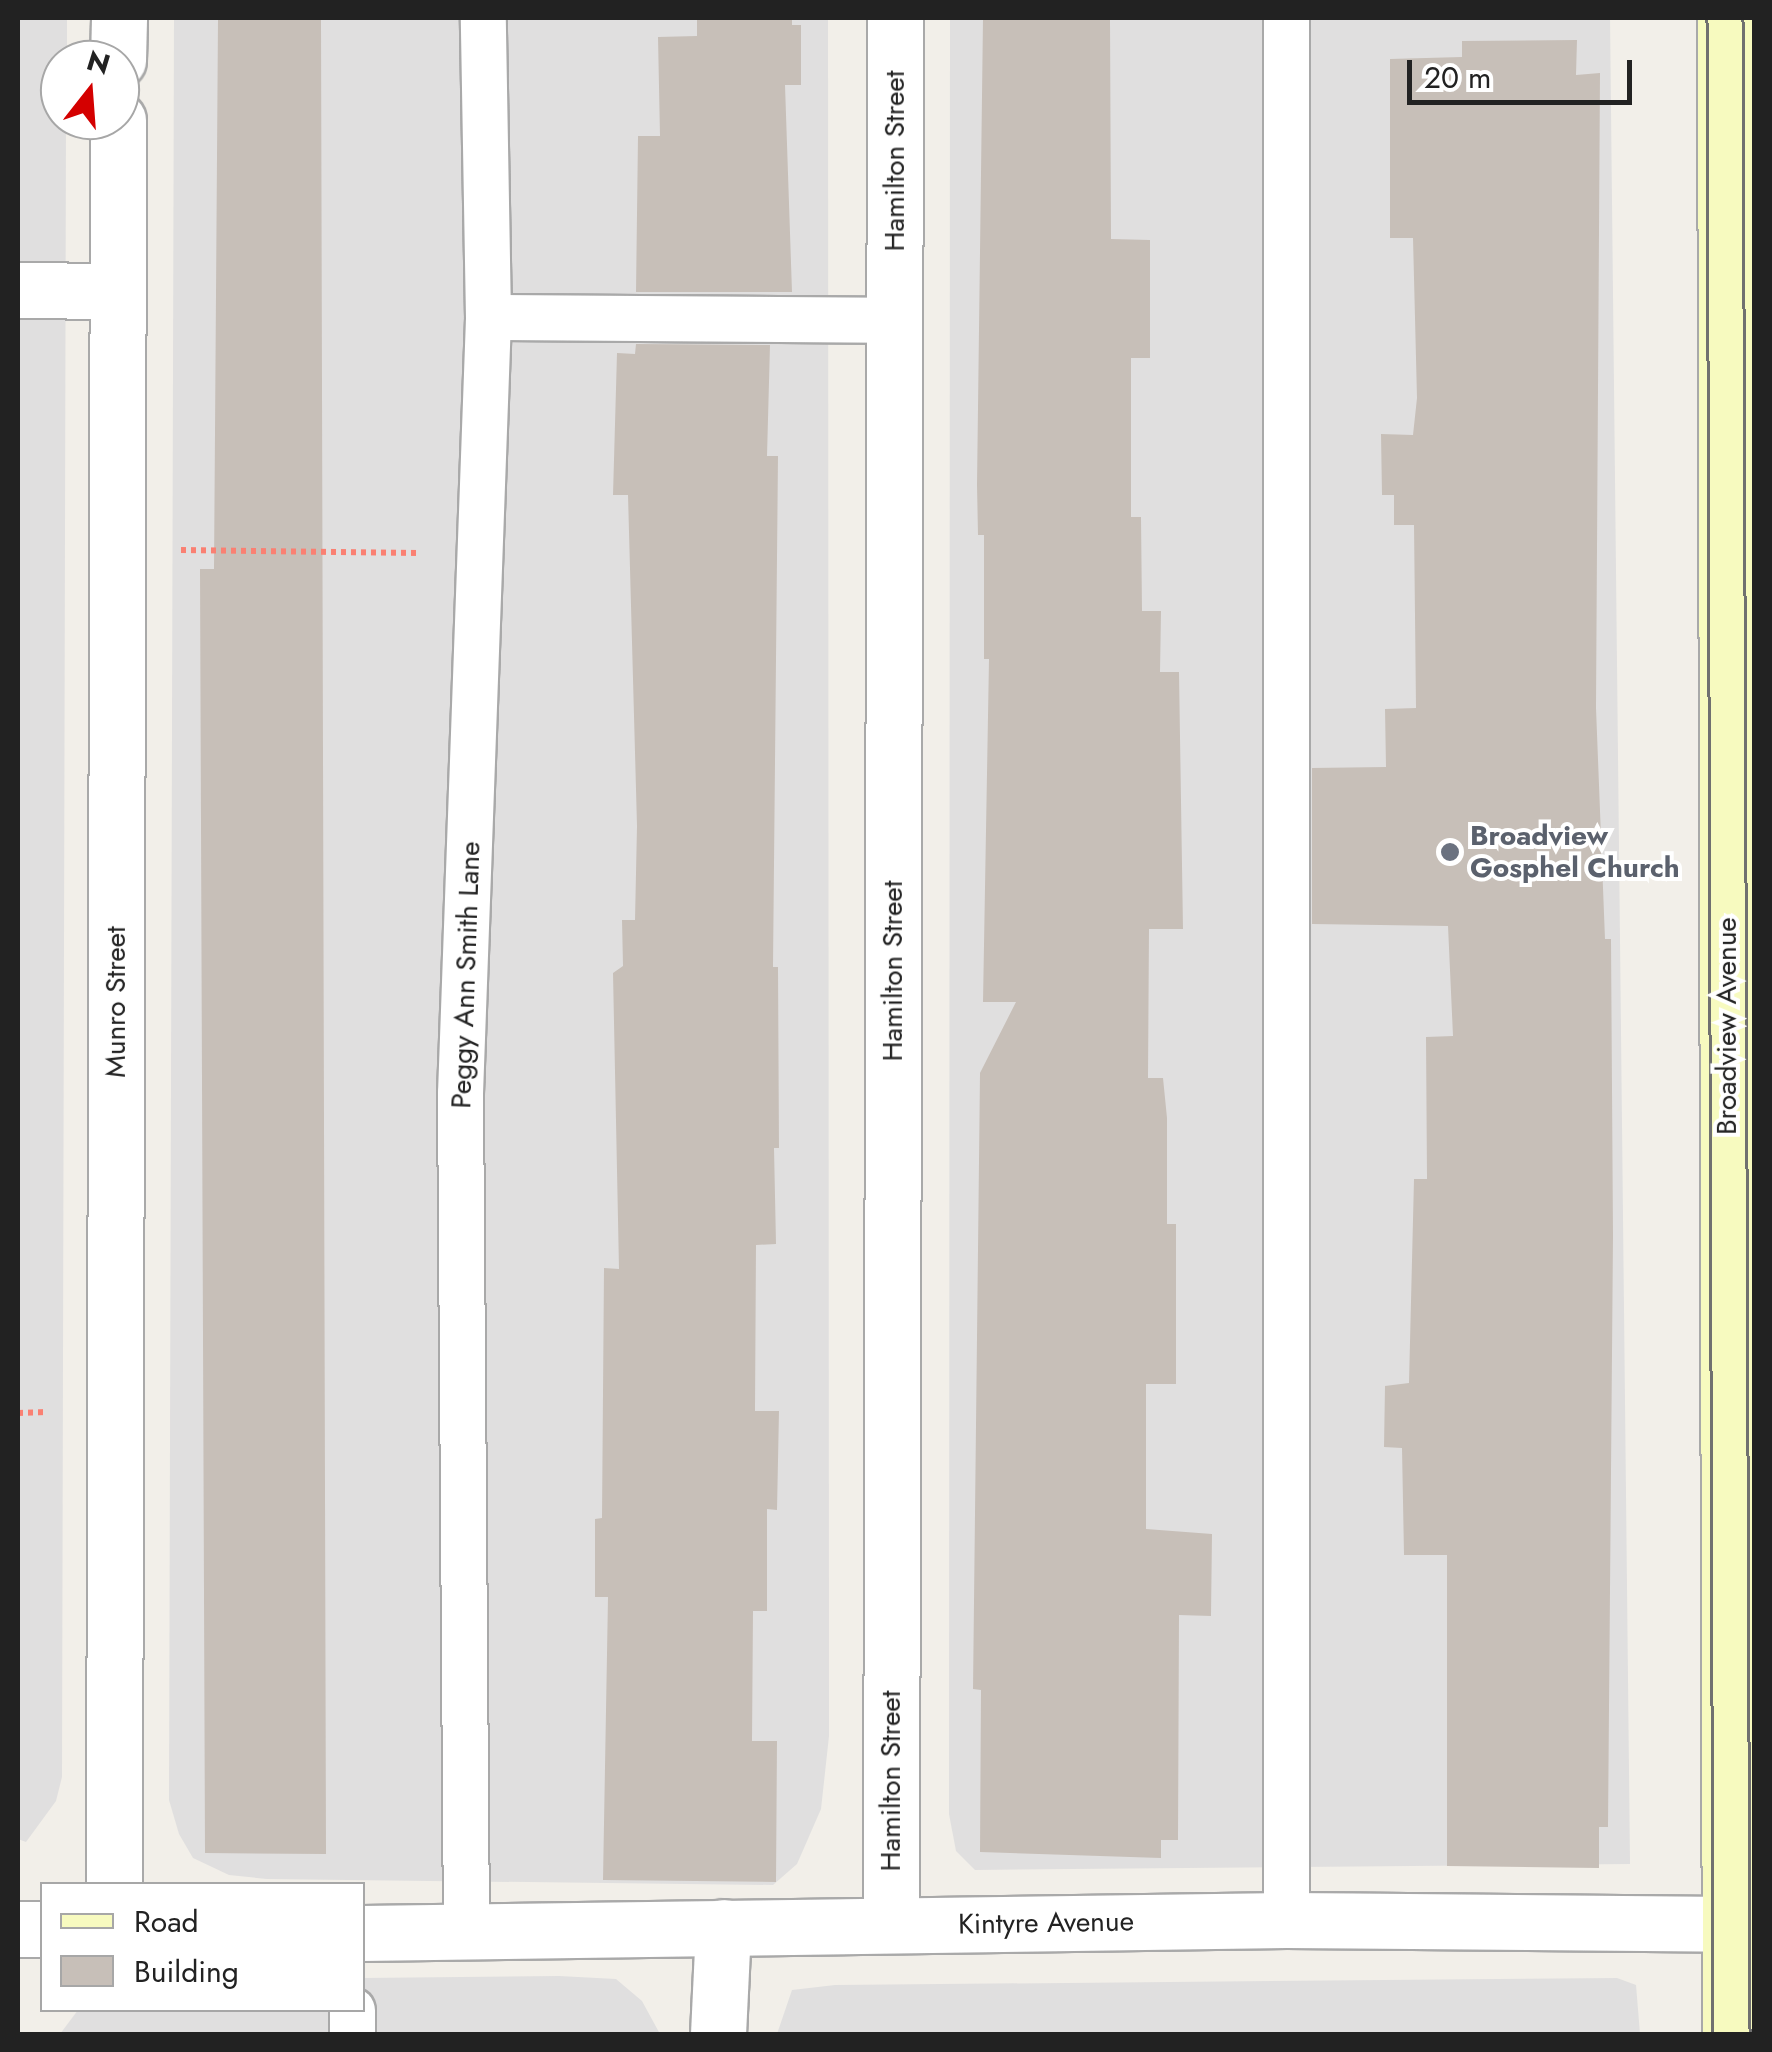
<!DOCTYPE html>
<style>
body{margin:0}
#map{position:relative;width:1772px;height:2052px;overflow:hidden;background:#f2efe9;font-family:Jost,sans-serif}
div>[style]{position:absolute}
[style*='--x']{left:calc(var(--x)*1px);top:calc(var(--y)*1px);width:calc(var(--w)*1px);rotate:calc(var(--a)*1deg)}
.residential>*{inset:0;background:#e0dfdf}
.building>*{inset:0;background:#c7bfb8}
.path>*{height:6px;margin-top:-3px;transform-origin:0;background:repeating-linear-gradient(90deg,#fa8072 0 5px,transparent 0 10px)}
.roads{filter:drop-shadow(2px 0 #a9a9a9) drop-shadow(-2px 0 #a9a9a9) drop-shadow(0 2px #a9a9a9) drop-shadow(0 -2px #a9a9a9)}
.lane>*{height:45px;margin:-22.5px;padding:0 22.5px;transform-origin:22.5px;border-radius:22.5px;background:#fff}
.street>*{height:55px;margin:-27.5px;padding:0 27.5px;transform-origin:27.5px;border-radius:27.5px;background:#fff}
.secondary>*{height:55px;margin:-27.5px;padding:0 27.5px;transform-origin:27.5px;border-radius:27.5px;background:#f7fabf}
.tram>*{height:2.5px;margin:-1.25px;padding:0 1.25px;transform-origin:1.25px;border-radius:1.25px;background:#707070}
.dots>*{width:28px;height:28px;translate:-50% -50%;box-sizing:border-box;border:5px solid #fff;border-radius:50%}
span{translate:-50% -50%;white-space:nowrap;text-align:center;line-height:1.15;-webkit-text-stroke:8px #fff;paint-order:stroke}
.street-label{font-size:28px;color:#222}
.worship-label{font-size:28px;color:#5b616d;font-weight:700}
.left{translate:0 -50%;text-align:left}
.frame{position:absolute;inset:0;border:20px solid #222;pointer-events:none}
.legend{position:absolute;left:40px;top:1882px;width:325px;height:130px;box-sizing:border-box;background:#fff;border:2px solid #a7a7a7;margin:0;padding:12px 18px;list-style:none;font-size:30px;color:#222}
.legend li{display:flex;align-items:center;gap:20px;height:50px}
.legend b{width:50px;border:2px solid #a7a7a7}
.north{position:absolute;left:40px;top:40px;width:100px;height:100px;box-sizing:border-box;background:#fff;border:2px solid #a7a7a7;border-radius:50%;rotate:17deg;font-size:28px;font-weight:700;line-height:40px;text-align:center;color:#222}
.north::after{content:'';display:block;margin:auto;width:35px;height:45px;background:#d40000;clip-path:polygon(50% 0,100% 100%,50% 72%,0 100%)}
.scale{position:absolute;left:1407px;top:60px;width:225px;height:45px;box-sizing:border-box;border:5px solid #222;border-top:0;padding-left:12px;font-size:30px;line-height:35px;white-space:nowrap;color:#222;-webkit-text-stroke:8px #fff;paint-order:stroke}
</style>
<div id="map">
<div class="residential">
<div style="clip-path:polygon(18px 18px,67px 18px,67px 60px,60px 60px,60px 120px,66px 120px,62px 1777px,56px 1801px,26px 1842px,18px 1839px)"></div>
<div style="clip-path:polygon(174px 18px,828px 18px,829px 1736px,821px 1809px,797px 1864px,773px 1885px,267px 1879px,229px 1875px,193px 1858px,179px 1834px,169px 1800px)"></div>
<div style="clip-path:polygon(950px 18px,1610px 18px,1630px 1864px,975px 1870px,956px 1851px,949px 1814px)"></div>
<div style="clip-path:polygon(559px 1976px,616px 1979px,642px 2001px,660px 2034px,60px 2034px,78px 2010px,362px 2010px,363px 1978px)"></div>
<div style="clip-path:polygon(1617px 1978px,1636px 1985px,1640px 2034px,777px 2034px,792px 1990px,835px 1985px)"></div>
</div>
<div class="building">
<div style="clip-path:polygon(218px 18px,321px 18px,326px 1854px,205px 1853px,200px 569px,214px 569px)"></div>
<div style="clip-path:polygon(697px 18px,792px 18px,792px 25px,801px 25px,801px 85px,785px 85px,792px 292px,636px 292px,638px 136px,660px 136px,658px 37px,697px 36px)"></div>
<div style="clip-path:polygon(983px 18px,1110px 18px,1111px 239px,1150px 240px,1150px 358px,1131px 358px,1131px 517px,1141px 517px,1142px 611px,1161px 611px,1160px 672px,1179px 672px,1183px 929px,1149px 929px,1148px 1078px,1163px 1078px,1167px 1118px,1167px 1224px,1176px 1224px,1176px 1384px,1146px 1384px,1146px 1529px,1212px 1534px,1211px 1616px,1179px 1615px,1178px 1840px,1161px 1840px,1161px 1858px,980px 1852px,981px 1690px,973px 1689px,980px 1073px,1016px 1002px,983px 1002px,989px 659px,984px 659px,984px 535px,978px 535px,977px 485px)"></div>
<div style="clip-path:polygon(1577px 40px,1576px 75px,1600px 73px,1596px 708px,1605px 939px,1611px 939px,1613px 1236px,1608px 1827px,1599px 1827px,1599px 1868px,1447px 1866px,1447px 1555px,1404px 1555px,1402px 1448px,1384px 1447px,1385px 1386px,1409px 1383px,1414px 1179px,1427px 1179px,1426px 1037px,1453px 1036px,1448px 926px,1312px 924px,1312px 768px,1386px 767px,1385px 709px,1416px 708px,1414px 525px,1394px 525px,1394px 495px,1382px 495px,1381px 434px,1413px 435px,1417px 398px,1413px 238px,1390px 238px,1390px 59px,1462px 57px,1462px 41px)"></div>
<div style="clip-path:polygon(636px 344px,770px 345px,767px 456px,778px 456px,773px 967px,778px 967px,779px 1148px,774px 1148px,776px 1244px,756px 1245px,755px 1411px,779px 1411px,777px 1510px,767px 1509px,767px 1611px,753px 1611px,752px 1741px,777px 1741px,776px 1882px,603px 1880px,608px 1597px,595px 1597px,595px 1519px,602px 1518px,604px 1268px,619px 1269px,613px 973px,623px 966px,622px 920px,635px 920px,637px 826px,628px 495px,613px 495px,617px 353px,635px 354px)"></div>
</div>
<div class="path">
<div style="--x:181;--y:550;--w:238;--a:0.7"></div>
<div style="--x:18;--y:1413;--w:29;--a:-2"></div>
</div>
<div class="roads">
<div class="lane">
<div style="--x:488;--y:317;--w:407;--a:0.4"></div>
<div style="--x:1286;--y:1920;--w:1902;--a:-90"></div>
<div style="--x:466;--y:1932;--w:839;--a:-90.41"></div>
<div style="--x:460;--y:1093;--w:777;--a:-87.93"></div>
<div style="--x:488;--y:317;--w:299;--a:-91"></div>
<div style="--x:352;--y:2034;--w:24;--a:-90"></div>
</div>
<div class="street">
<div style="--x:118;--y:60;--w:42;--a:-88.6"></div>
<div style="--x:18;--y:290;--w:99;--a:0.6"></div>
<div style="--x:114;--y:1884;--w:1764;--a:-89.87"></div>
<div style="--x:891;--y:1925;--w:1907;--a:-89.88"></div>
<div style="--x:18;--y:1929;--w:24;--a:0"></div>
<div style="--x:362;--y:1933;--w:924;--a:-0.81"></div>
<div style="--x:1286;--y:1920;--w:444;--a:0.5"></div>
<div style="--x:718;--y:2034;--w:107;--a:-87.3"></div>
</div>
<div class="secondary">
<div style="--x:1725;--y:18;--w:2016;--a:89.86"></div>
</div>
</div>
<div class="tram">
<div style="--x:1707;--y:18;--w:2016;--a:89.83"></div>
<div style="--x:1743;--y:18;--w:2016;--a:89.8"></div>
</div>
<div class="dots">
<div style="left:1450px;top:852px;background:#6b7280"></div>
</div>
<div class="street-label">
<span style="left:895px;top:161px;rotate:-90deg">Hamilton Street</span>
<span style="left:893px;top:971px;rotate:-90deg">Hamilton Street</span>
<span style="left:466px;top:975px;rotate:-88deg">Peggy Ann Smith Lane</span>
<span style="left:116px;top:1002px;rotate:-90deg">Munro Street</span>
<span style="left:1727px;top:1026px;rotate:-90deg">Broadview Avenue</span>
<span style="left:891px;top:1781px;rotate:-90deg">Hamilton Street</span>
<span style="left:1046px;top:1923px;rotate:-1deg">Kintyre Avenue</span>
</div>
<div class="worship-label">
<span class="left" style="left:1470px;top:852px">Broadview<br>Gosphel Church</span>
</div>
<div class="frame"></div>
<ul class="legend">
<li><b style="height:12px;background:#f7fabf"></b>Road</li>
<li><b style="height:28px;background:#c7bfb8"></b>Building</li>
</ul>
<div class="north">N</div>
<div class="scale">20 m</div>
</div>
